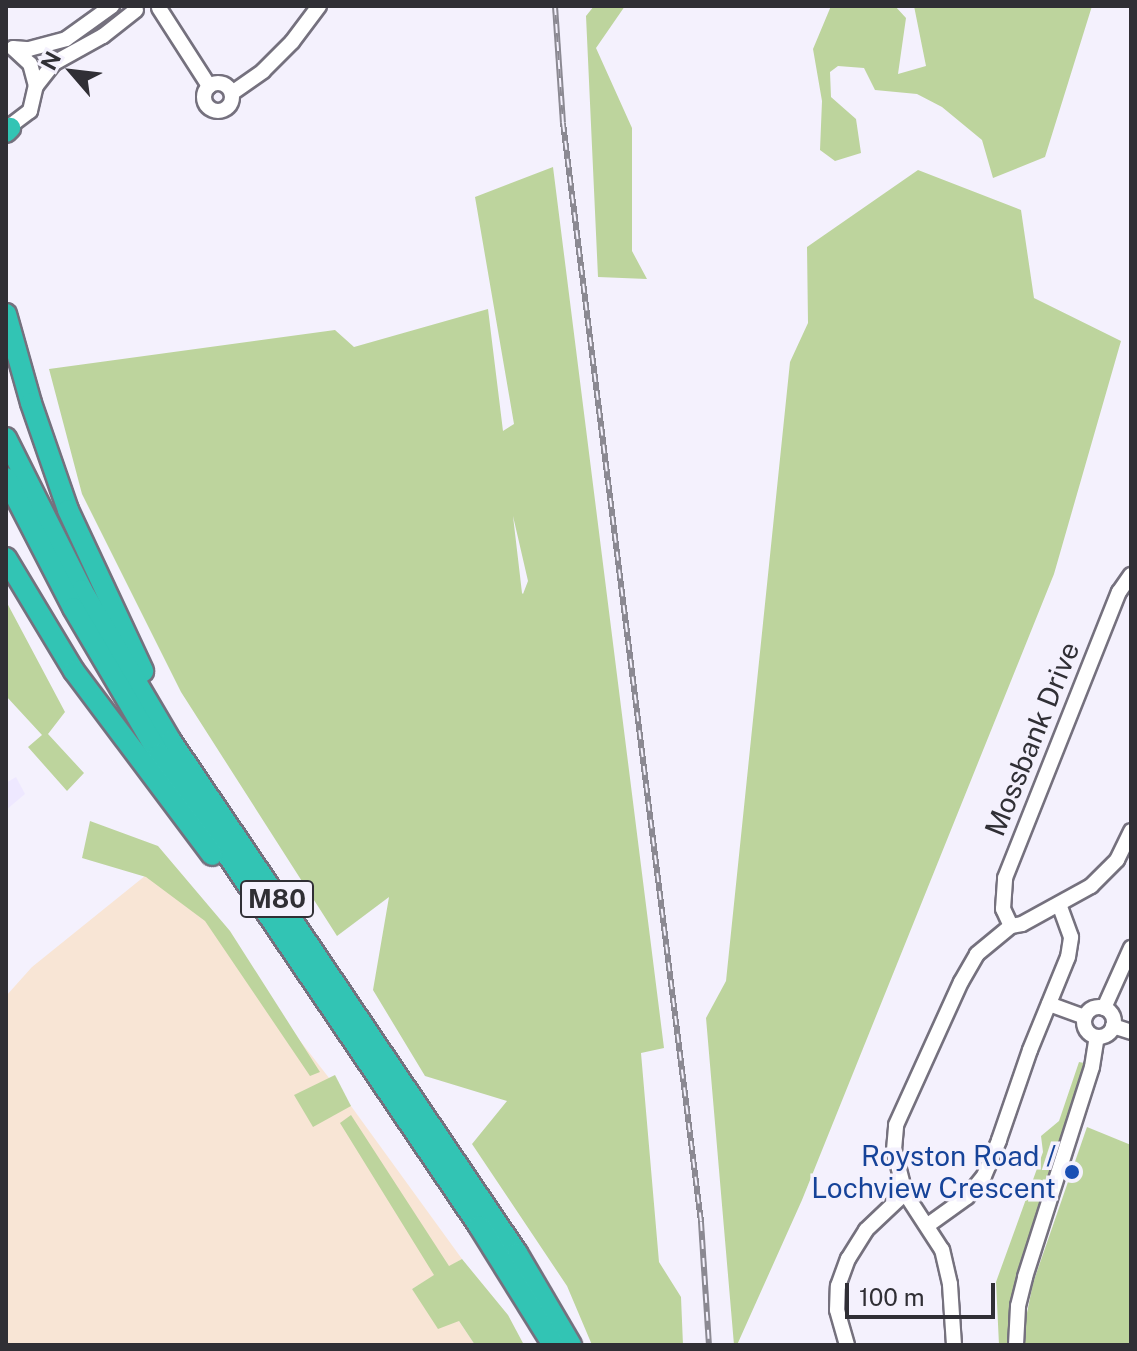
<!DOCTYPE html>
<style>
body{margin:0}
#map{position:relative;width:1137px;height:1351px;overflow:hidden;background:#f4f1fd;font-family:"Public Sans",sans-serif}
div>[style]{position:absolute}
[style*='--x']{left:calc(var(--x)*1px);top:calc(var(--y)*1px);width:calc(var(--w)*1px);rotate:calc(var(--a)*1deg)}
.built>*{inset:0;background:#eee8ff}
.industrial>*{inset:0;background:#f8e5d5}
.green>*{inset:0;background:#bdd49d}
.roads{filter:drop-shadow(2px 0 #75717e) drop-shadow(-2px 0 #75717e) drop-shadow(0 2px #75717e) drop-shadow(0 -2px #75717e)}
.minor>*{height:14px;margin:-7px;padding:0 7px;transform-origin:7px;border-radius:7px;background:#fff}
.minor>.ring{margin:-7px;padding:0;box-sizing:content-box;background:none;border:14px solid #fff;border-radius:50%}
.highway>*{height:20px;margin:-10px;padding:0 10px;transform-origin:10px;border-radius:10px;background:#32c4b4}
.rail>*{height:6px;margin-top:-3px;transform-origin:0;background:repeating-linear-gradient(90deg,#f4f1fd 0 9px,#8b8992 0 18px);box-sizing:border-box;border-block:2px solid #8b8992}
.dots>*{width:22px;height:22px;translate:-50% -50%;box-sizing:border-box;border:4px solid #f4f1fd;border-radius:50%}
span{translate:-50% -50%;white-space:nowrap;text-align:center;line-height:1.15;-webkit-text-stroke:7px #f4f1fd;paint-order:stroke}
.shield-label span{padding:2px 6px;background:#f4f1fd;border:2px solid;border-radius:6px;-webkit-text-stroke-width:0}
.shield-label{font-size:26px;color:#302f35;font-weight:700}
.street-label{font-size:28px;color:#302f35}
.transit-label{font-size:28px;color:#164399}
.right{translate:-100% -50%;text-align:right}
.frame{position:absolute;inset:0;border:8px solid #302f35;pointer-events:none}
.north{position:absolute;left:32px;top:32px;width:80px;height:80px;-webkit-text-stroke:6px #f4f1fd;paint-order:stroke;rotate:298deg;font-size:22px;font-weight:700;line-height:32px;text-align:center;color:#302f35}
.north::after{content:'';display:block;margin:auto;width:28px;height:36px;background:#302f35;clip-path:polygon(50% 0,100% 100%,50% 72%,0 100%)}
.scale{position:absolute;left:845px;top:1283px;width:150px;height:36px;box-sizing:border-box;border:4px solid #302f35;border-top:0;padding-left:10px;font-size:24px;line-height:28px;white-space:nowrap;color:#302f35;-webkit-text-stroke:6px #f4f1fd;paint-order:stroke}
</style>
<div id="map">
<div class="built">
<div style="clip-path:polygon(16px 777px,25px 794px,6px 810px,6px 783px)"></div>
</div>
<div class="industrial">
<div style="clip-path:polygon(161px 863px,351px 1106px,462px 1259px,412px 1289px,459px 1321px,475px 1345px,6px 1345px,6px 996px,32px 967px)"></div>
</div>
<div class="green">
<div style="clip-path:polygon(594px 6px,625px 6px,596px 48px,632px 128px,632px 251px,647px 279px,598px 277px,586px 16px)"></div>
<div style="clip-path:polygon(831px 6px,895px 6px,906px 18px,898px 74px,926px 66px,914px 6px,1092px 6px,1045px 157px,993px 178px,982px 140px,942px 107px,917px 94px,875px 90px,864px 68px,838px 66px,830px 72px,831px 97px,856px 119px,861px 153px,835px 161px,820px 150px,822px 101px,813px 49px)"></div>
<div style="clip-path:polygon(evenodd,553px 167px,664px 1048px,641px 1053px,659px 1262px,681px 1297px,683px 1345px,592px 1345px,567px 1286px,472px 1144px,507px 1101px,425px 1076px,373px 990px,389px 897px,337px 936px,181px 692px,82px 494px,49px 369px,335px 330px,354px 347px,488px 309px,503px 431px,514px 424px,475px 197px,553px 167px,513px 516px,528px 581px,523px 594px,522px 593px,513px 516px)"></div>
<div style="clip-path:polygon(918px 170px,1021px 210px,1034px 298px,1121px 341px,1054px 574px,802px 1200px,737px 1345px,734px 1345px,706px 1018px,726px 981px,790px 362px,808px 323px,807px 247px)"></div>
<div style="clip-path:polygon(6px 601px,65px 712px,48px 734px,84px 773px,67px 791px,28px 747px,42px 735px,6px 696px)"></div>
<div style="clip-path:polygon(90px 821px,158px 846px,230px 931px,320px 1072px,310px 1076px,205px 921px,146px 877px,82px 858px)"></div>
<div style="clip-path:polygon(1079px 1062px,1084px 1063px,1081px 1081px,1017px 1274px,1011px 1303px,1009px 1345px,999px 1345px,996px 1282px,1043px 1152px,1041px 1136px,1059px 1121px)"></div>
<div style="clip-path:polygon(335px 1075px,351px 1106px,313px 1127px,294px 1095px)"></div>
<div style="clip-path:polygon(351px 1115px,449px 1266px,462px 1259px,508px 1315px,524px 1345px,475px 1345px,459px 1321px,438px 1329px,412px 1289px,434px 1275px,340px 1123px)"></div>
<div style="clip-path:polygon(1087px 1127px,1131px 1145px,1131px 1345px,1025px 1345px,1025px 1323px,1033px 1283px)"></div>
</div>
<div class="roads">
<div class="minor">
<div style="--x:159;--y:8;--w:93;--a:57.3"></div>
<div style="--x:13;--y:48;--w:16;--a:4"></div>
<div style="--x:29;--y:49;--w:38;--a:-15"></div>
<div style="--x:66;--y:39;--w:57;--a:-35.7"></div>
<div class="ring" style="left:204px;top:83px;width:14px;height:14px"></div>
<div style="--x:36;--y:86;--w:29;--a:-52"></div>
<div style="--x:54;--y:63;--w:56;--a:-28.9"></div>
<div style="--x:103;--y:36;--w:42;--a:-38.2"></div>
<div style="--x:232;--y:93;--w:38;--a:-35"></div>
<div style="--x:263;--y:71;--w:41;--a:-45"></div>
<div style="--x:292;--y:42;--w:45;--a:-53.1"></div>
<div style="--x:6;--y:129;--w:30;--a:-37"></div>
<div style="--x:30;--y:111;--w:26;--a:-77"></div>
<div style="--x:36;--y:86;--w:23;--a:-105"></div>
<div style="--x:30;--y:64;--w:23;--a:-137"></div>
<div style="--x:1011;--y:926;--w:19;--a:-115"></div>
<div style="--x:1003;--y:909;--w:31;--a:-86"></div>
<div style="--x:1005;--y:878;--w:308;--a:-68.3"></div>
<div style="--x:1119;--y:592;--w:21;--a:-55"></div>
<div style="--x:1049;--y:1004;--w:38;--a:20"></div>
<div class="ring" style="left:1084px;top:1007px;width:16px;height:16px"></div>
<div style="--x:1104;--y:1008;--w:66;--a:-65.8"></div>
<div style="--x:1113;--y:1026;--w:19;--a:18"></div>
<div style="--x:928;--y:1225;--w:48;--a:-35.7"></div>
<div style="--x:967;--y:1197;--w:27;--a:-51"></div>
<div style="--x:984;--y:1176;--w:39;--a:-67"></div>
<div style="--x:999;--y:1140;--w:95;--a:-71"></div>
<div style="--x:1030;--y:1050;--w:100;--a:-67.8"></div>
<div style="--x:1068;--y:957;--w:20;--a:-81"></div>
<div style="--x:1071;--y:937;--w:35;--a:-110"></div>
<div style="--x:847;--y:1345;--w:36;--a:-106"></div>
<div style="--x:837;--y:1310;--w:24;--a:-88"></div>
<div style="--x:838;--y:1286;--w:29;--a:-70"></div>
<div style="--x:848;--y:1259;--w:34;--a:-58"></div>
<div style="--x:866;--y:1230;--w:54;--a:-43.5"></div>
<div style="--x:954;--y:1345;--w:61;--a:-93.8"></div>
<div style="--x:950;--y:1284;--w:35;--a:-103"></div>
<div style="--x:942;--y:1250;--w:68;--a:-123"></div>
<div style="--x:905;--y:1193;--w:44;--a:-104.3"></div>
<div style="--x:894;--y:1150;--w:25;--a:-85"></div>
<div style="--x:896;--y:1125;--w:157;--a:-65.6"></div>
<div style="--x:961;--y:982;--w:32;--a:-60"></div>
<div style="--x:977;--y:954;--w:44;--a:-39.5"></div>
<div style="--x:1011;--y:926;--w:11;--a:-10"></div>
<div style="--x:1022;--y:924;--w:79;--a:-28.8"></div>
<div style="--x:1091;--y:886;--w:37;--a:-45"></div>
<div style="--x:1117;--y:860;--w:32;--a:-64"></div>
<div style="--x:1016;--y:1345;--w:39;--a:-87"></div>
<div style="--x:1018;--y:1306;--w:30;--a:-76"></div>
<div style="--x:1025;--y:1277;--w:220;--a:-72.3"></div>
<div style="--x:1092;--y:1067;--w:30;--a:-81"></div>
</div>
<div class="highway">
<div style="--x:6;--y:132;--w:6;--a:-45"></div>
<div style="--x:6;--y:314;--w:92;--a:74.3"></div>
<div style="--x:31;--y:403;--w:113;--a:70.9"></div>
<div style="--x:68;--y:510;--w:178;--a:65"></div>
<div style="--x:6;--y:438;--w:170;--a:63.4"></div>
<div style="--x:82;--y:590;--w:175;--a:59.5"></div>
<div style="--x:171;--y:741;--w:618;--a:55.95"></div>
<div style="--x:517;--y:1253;--w:107;--a:59.6"></div>
<div style="--x:6;--y:478;--w:146;--a:62.7"></div>
<div style="--x:73;--y:608;--w:169;--a:59.5"></div>
<div style="--x:159;--y:754;--w:570;--a:55.86"></div>
<div style="--x:479;--y:1226;--w:140;--a:58.1"></div>
<div style="--x:6;--y:558;--w:132;--a:59"></div>
<div style="--x:74;--y:671;--w:230;--a:53.1"></div>
</div>
</div>
<div class="rail">
<div style="--x:555;--y:6;--w:117;--a:86.1"></div>
<div style="--x:563;--y:123;--w:1108;--a:82.84"></div>
<div style="--x:701;--y:1222;--w:123;--a:86.3"></div>
</div>
<div class="dots">
<div style="left:1072px;top:1172px;background:#1a4fb4"></div>
</div>
<div class="shield-label">
<span style="left:277px;top:899px">M80</span>
</div>
<div class="street-label">
<span style="left:1032px;top:739px;rotate:-68deg">Mossbank Drive</span>
</div>
<div class="transit-label">
<span class="right" style="left:1056px;top:1172px">Royston Road /<br>Lochview Crescent</span>
</div>
<div class="frame"></div>
<div class="north">N</div>
<div class="scale">100 m</div>
</div>
